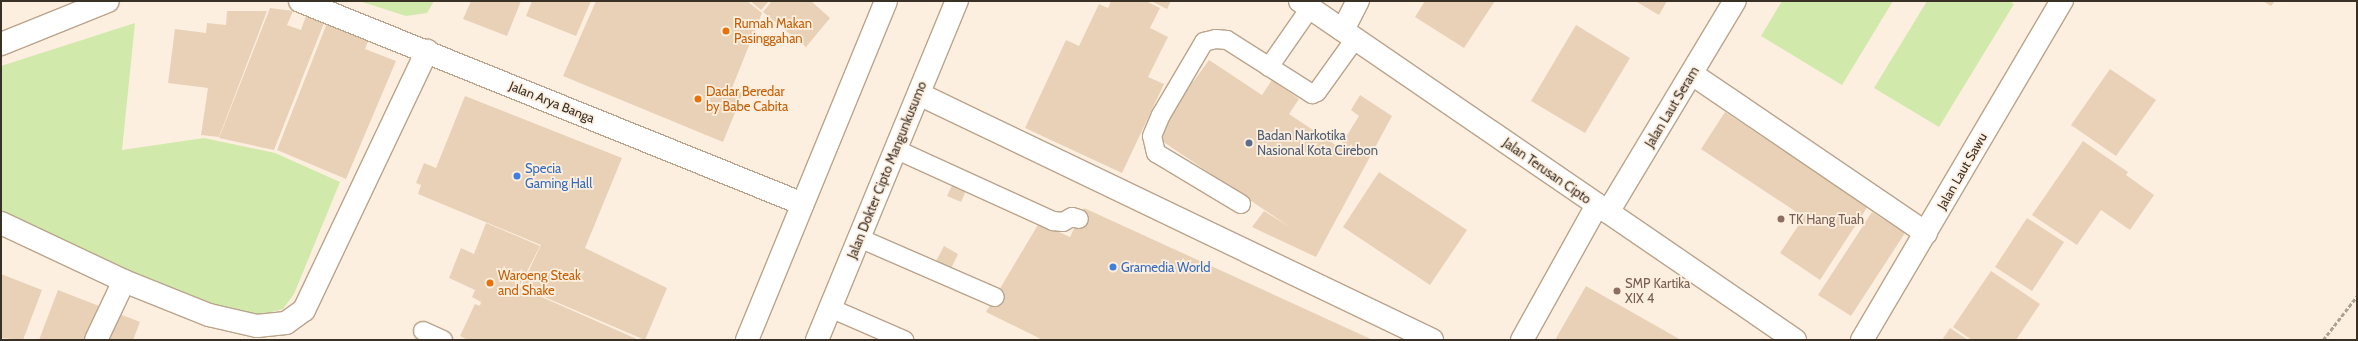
<!DOCTYPE html>
<style>
body{margin:0}
#map{position:relative;width:2358px;height:341px;overflow:hidden;background:#fdefdf;font-family:Cabin,sans-serif}
div>[style]{position:absolute}
[style*='--x']{left:calc(var(--x)*1px);top:calc(var(--y)*1px);width:calc(var(--w)*1px);rotate:calc(var(--a)*1deg)}
.green>*{inset:0;background:#d1e9aa}
.building>*{inset:0;background:#e8d1b7}
.path>*{height:2.5px;margin-top:-1.25px;transform-origin:0;background:repeating-linear-gradient(90deg,#ada193 0 4px,transparent 0 6px)}
.roads{filter:drop-shadow(1px 0 #baa48b) drop-shadow(-1px 0 #baa48b) drop-shadow(0 1px #baa48b) drop-shadow(0 -1px #baa48b)}
.service>*{height:18px;margin:-9px;padding:0 9px;transform-origin:9px;border-radius:9px;background:#fff}
.minor>*{height:22px;margin:-11px;padding:0 11px;transform-origin:11px;border-radius:11px;background:#fff}
.secondary>*{height:22px;margin:-11px;padding:0 11px;transform-origin:11px;border-radius:11px;background:#fff}
.dots>*{width:11px;height:11px;translate:-50% -50%;box-sizing:border-box;border:2px solid #fdefdf;border-radius:50%}
span{translate:-50% -50%;white-space:nowrap;text-align:center;line-height:1.15;-webkit-text-stroke:3.5px #fdefdf;paint-order:stroke}
.food-label{font-size:13px;color:#c56008}
.left{translate:0 -50%;text-align:left}
.street-label{font-size:13px;color:#393026}
.service-label{font-size:13px;color:#4e5e75}
.shop-label{font-size:13px;color:#366cbe}
.education-label{font-size:13px;color:#785e54}
.frame{position:absolute;inset:0;border:2px solid #393026;pointer-events:none}
</style>
<div id="map">
<div class="green">
<div style="clip-path:polygon(359px 1px,434px 1px,427px 13px,406px 16px)"></div>
<div style="clip-path:polygon(1782px 1px,1893px 1px,1842px 85px,1761px 36px)"></div>
<div style="clip-path:polygon(1927px 1px,2009px 1px,2014px 4px,1939px 127px,1874px 88px)"></div>
<div style="clip-path:polygon(135px 23px,122px 150px,204px 138px,275px 153px,340px 182px,294px 294px,283px 309px,257px 316px,221px 310px,1px 215px,1px 66px)"></div>
</div>
<div class="building">
<div style="clip-path:polygon(471px 1px,521px 1px,507px 36px,463px 19px)"></div>
<div style="clip-path:polygon(532px 1px,591px 1px,576px 36px,526px 16px)"></div>
<div style="clip-path:polygon(596px 1px,747px 1px,762px 13px,732px 88px,743px 93px,723px 142px,563px 76px)"></div>
<div style="clip-path:polygon(750px 1px,769px 1px,761px 10px)"></div>
<div style="clip-path:polygon(772px 1px,811px 1px,830px 18px,806px 47px,763px 12px)"></div>
<div style="clip-path:polygon(1111px 1px,1146px 1px,1160px 8px,1150px 28px,1168px 37px,1148px 77px,1164px 84px,1122px 173px,1025px 128px,1066px 40px,1079px 46px,1099px 4px,1108px 8px)"></div>
<div style="clip-path:polygon(1151px 1px,1171px 1px,1167px 9px)"></div>
<div style="clip-path:polygon(1425px 1px,1495px 1px,1464px 48px,1415px 17px)"></div>
<div style="clip-path:polygon(1635px 1px,1667px 1px,1659px 15px)"></div>
<div style="clip-path:polygon(2263px 1px,2275px 1px,2271px 6px)"></div>
<div style="clip-path:polygon(270px 8px,293px 11px,287px 25px,301px 30px,306px 16px,324px 23px,274px 150px,219px 138px)"></div>
<div style="clip-path:polygon(227px 11px,267px 11px,219px 137px,201px 135px,208px 88px,168px 83px,175px 29px,206px 33px,207px 23px,226px 25px)"></div>
<div style="clip-path:polygon(327px 23px,368px 41px,365px 49px,396px 61px,346px 179px,277px 150px)"></div>
<div style="clip-path:polygon(1576px 25px,1630px 58px,1585px 133px,1531px 101px)"></div>
<div style="clip-path:polygon(1209px 60px,1262px 95px,1272px 80px,1299px 99px,1289px 114px,1343px 150px,1339px 148px,1359px 116px,1351px 110px,1360px 95px,1392px 116px,1316px 257px,1252px 227px,1264px 211px,1290px 227px,1156px 137px,1190px 80px,1193px 82px)"></div>
<div style="clip-path:polygon(2110px 69px,2156px 100px,2116px 156px,2071px 125px)"></div>
<div style="clip-path:polygon(465px 96px,622px 158px,585px 248px,667px 288px,645px 340px,521px 287px,541px 245px,548px 229px,541px 245px,418px 194px,421px 185px,416px 183px,424px 163px,436px 168px)"></div>
<div style="clip-path:polygon(1725px 112px,1868px 206px,1820px 280px,1780px 253px,1804px 217px,1701px 149px)"></div>
<div style="clip-path:polygon(2083px 141px,2128px 172px,2126px 175px,2154px 195px,2130px 230px,2101px 210px,2077px 245px,2032px 215px)"></div>
<div style="clip-path:polygon(1379px 172px,1467px 230px,1430px 285px,1343px 227px)"></div>
<div style="clip-path:polygon(954px 181px,968px 186px,961px 202px,947px 196px)"></div>
<div style="clip-path:polygon(1084px 208px,1373px 340px,1043px 340px,986px 312px,1039px 223px,1070px 237px)"></div>
<div style="clip-path:polygon(1872px 212px,1905px 233px,1851px 316px,1818px 295px)"></div>
<div style="clip-path:polygon(2027px 218px,2064px 242px,2032px 291px,1995px 267px)"></div>
<div style="clip-path:polygon(486px 223px,540px 246px,519px 287px,639px 340px,468px 340px,460px 336px,475px 304px,480px 306px,481px 302px,472px 297px,475px 290px,449px 278px,461px 248px,474px 254px)"></div>
<div style="clip-path:polygon(944px 246px,958px 254px,949px 273px,934px 265px)"></div>
<div style="clip-path:polygon(1991px 271px,2040px 304px,2016px 340px,1972px 340px,1953px 327px)"></div>
<div style="clip-path:polygon(1px 274px,42px 290px,23px 340px,1px 338px)"></div>
<div style="clip-path:polygon(1586px 286px,1681px 340px,1555px 340px)"></div>
<div style="clip-path:polygon(58px 290px,99px 306px,86px 340px,39px 340px)"></div>
<div style="clip-path:polygon(112px 311px,140px 322px,133px 340px,101px 340px)"></div>
<div style="clip-path:polygon(1950px 328px,1968px 340px,1942px 340px)"></div>
</div>
<div class="path">
<div style="--x:2323;--y:340;--w:56;--a:-52.3"></div>
</div>
<div class="roads">
<div class="service">
<div style="--x:1269;--y:67;--w:72;--a:-55.2"></div>
<div style="--x:895;--y:149;--w:174;--a:24.5"></div>
<div style="--x:1053;--y:221;--w:10;--a:6"></div>
<div style="--x:1063;--y:222;--w:10;--a:-29"></div>
<div style="--x:1072;--y:217;--w:7;--a:16"></div>
<div style="--x:1241;--y:204;--w:99;--a:-149"></div>
<div style="--x:1156;--y:153;--w:17;--a:-103"></div>
<div style="--x:1152;--y:136;--w:23;--a:-67"></div>
<div style="--x:1161;--y:115;--w:85;--a:-59.5"></div>
<div style="--x:1204;--y:42;--w:12;--a:-14"></div>
<div style="--x:1216;--y:39;--w:11;--a:5"></div>
<div style="--x:1227;--y:40;--w:101;--a:32.4"></div>
<div style="--x:1312;--y:94;--w:5;--a:-22"></div>
<div style="--x:1317;--y:92;--w:65;--a:-54.4"></div>
<div style="--x:859;--y:238;--w:148;--a:23.5"></div>
<div style="--x:830;--y:308;--w:81;--a:23.4"></div>
<div style="--x:423;--y:331;--w:22;--a:24"></div>
</div>
<div class="minor">
<div style="--x:300;--y:1;--w:542;--a:21.98"></div>
<div style="--x:1300;--y:1;--w:600;--a:34.41"></div>
<div style="--x:1343;--y:30;--w:33;--a:-63"></div>
<div style="--x:1;--y:44;--w:115;--a:-21.9"></div>
<div style="--x:1692;--y:74;--w:283;--a:34.2"></div>
<div style="--x:919;--y:94;--w:569;--a:25.62"></div>
<div style="--x:1608;--y:212;--w:246;--a:-59"></div>
<div style="--x:1;--y:223;--w:136;--a:25.2"></div>
<div style="--x:124;--y:281;--w:92;--a:21.8"></div>
<div style="--x:209;--y:315;--w:49;--a:12.9"></div>
<div style="--x:257;--y:326;--w:29;--a:-6"></div>
<div style="--x:286;--y:323;--w:22;--a:-36"></div>
<div style="--x:304;--y:310;--w:287;--a:-64.6"></div>
<div style="--x:96;--y:340;--w:65;--a:-64.6"></div>
<div style="--x:1522;--y:340;--w:154;--a:-60.9"></div>
<div style="--x:1862;--y:340;--w:394;--a:-59.5"></div>
</div>
<div class="secondary">
<div style="--x:747;--y:340;--w:366;--a:-67.7"></div>
<div style="--x:817;--y:340;--w:367;--a:-67.6"></div>
</div>
</div>
<div class="dots">
<div style="left:726px;top:31px;background:#e8710a"></div>
<div style="left:698px;top:99px;background:#e8710a"></div>
<div style="left:1249px;top:143px;background:#5c6f8a"></div>
<div style="left:517px;top:176px;background:#3f7fe0"></div>
<div style="left:1781px;top:219px;background:#8d6e63"></div>
<div style="left:1113px;top:267px;background:#3f7fe0"></div>
<div style="left:490px;top:283px;background:#e8710a"></div>
<div style="left:1617px;top:291px;background:#8d6e63"></div>
</div>
<div class="food-label">
<span class="left" style="left:734px;top:31px">Rumah Makan<br>Pasinggahan</span>
<span class="left" style="left:706px;top:99px">Dadar Beredar<br>by Babe Cabita</span>
<span class="left" style="left:498px;top:283px">Waroeng Steak<br>and Shake</span>
</div>
<div class="street-label">
<span style="left:552px;top:102px;rotate:22deg">Jalan Arya Banga</span>
<span style="left:1672px;top:107px;rotate:-59deg">Jalan Laut Seram</span>
<span style="left:887px;top:170px;rotate:-68deg">Jalan Dokter Cipto Mangunkusumo</span>
<span style="left:1547px;top:171px;rotate:35deg">Jalan Terusan Cipto</span>
<span style="left:1962px;top:171px;rotate:-60deg">Jalan Laut Sawu</span>
</div>
<div class="service-label">
<span class="left" style="left:1257px;top:143px">Badan Narkotika<br>Nasional Kota Cirebon</span>
</div>
<div class="shop-label">
<span class="left" style="left:525px;top:176px">Specia<br>Gaming Hall</span>
<span class="left" style="left:1121px;top:267px">Gramedia World</span>
</div>
<div class="education-label">
<span class="left" style="left:1789px;top:219px">TK Hang Tuah</span>
<span class="left" style="left:1625px;top:291px">SMP Kartika<br>XIX 4</span>
</div>
<div class="frame"></div>
</div>
